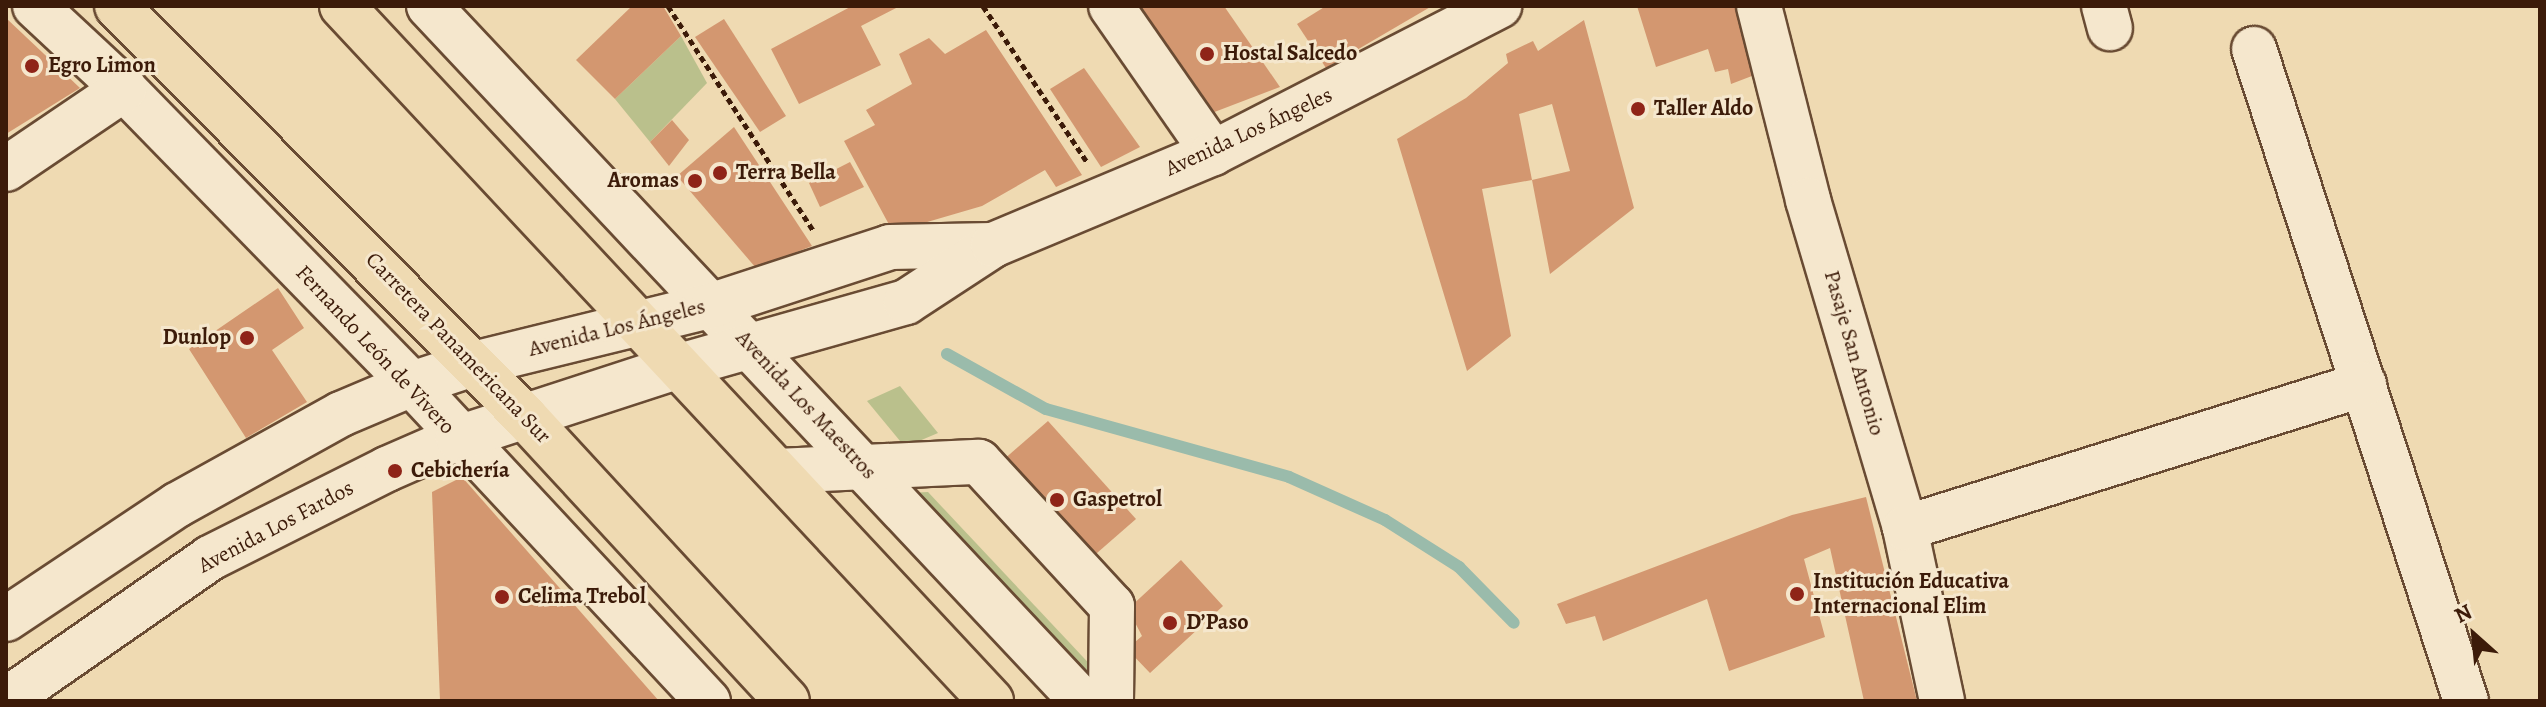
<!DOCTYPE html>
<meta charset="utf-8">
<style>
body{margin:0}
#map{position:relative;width:2546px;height:707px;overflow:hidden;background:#efdab2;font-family:Alegreya,serif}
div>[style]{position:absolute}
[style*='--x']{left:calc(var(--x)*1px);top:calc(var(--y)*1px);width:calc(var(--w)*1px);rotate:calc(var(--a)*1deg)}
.green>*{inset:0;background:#bac08c}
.stream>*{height:12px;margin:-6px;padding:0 6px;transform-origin:6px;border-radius:6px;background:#9abbab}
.building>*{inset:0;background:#d39770}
.path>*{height:5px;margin-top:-2.5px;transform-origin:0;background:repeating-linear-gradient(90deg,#3c1b09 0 6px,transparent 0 10px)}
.roads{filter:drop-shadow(2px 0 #694b33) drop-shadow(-2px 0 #694b33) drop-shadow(0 2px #694b33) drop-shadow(0 -2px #694b33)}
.minor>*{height:44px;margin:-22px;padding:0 22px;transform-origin:22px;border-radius:22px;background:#f5e7cd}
.highway>*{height:44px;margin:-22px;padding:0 22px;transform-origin:22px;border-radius:22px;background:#efdab2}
.dots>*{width:22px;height:22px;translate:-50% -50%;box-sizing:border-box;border:4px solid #f5e7cd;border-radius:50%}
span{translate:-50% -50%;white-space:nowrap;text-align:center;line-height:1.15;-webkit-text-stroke:6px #f5e7cd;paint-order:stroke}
.poi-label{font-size:22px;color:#3c1b09;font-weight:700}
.left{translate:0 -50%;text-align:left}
.right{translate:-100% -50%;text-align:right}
.street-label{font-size:22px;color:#3c1b09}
.frame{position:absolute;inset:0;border:8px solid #3c1b09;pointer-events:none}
.north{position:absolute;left:2434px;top:595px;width:80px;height:80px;-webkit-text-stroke:6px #f5e7cd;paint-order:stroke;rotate:333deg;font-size:22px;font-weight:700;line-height:32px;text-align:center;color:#3c1b09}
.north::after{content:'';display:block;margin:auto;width:28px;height:36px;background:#3c1b09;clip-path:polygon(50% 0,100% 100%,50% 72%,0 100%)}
</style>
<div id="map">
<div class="green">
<div style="clip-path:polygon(681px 36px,707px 83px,650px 142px,615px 99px)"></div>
<div style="clip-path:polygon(900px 386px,938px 433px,905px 447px,867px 401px)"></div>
<div style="clip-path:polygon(928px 492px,1098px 673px,1096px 698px,908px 493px)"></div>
</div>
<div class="stream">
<div style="--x:947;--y:354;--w:113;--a:29.1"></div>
<div style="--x:1046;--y:409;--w:252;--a:15.6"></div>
<div style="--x:1289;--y:477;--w:105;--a:24.1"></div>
<div style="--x:1385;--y:520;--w:88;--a:32.4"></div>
<div style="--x:1459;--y:567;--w:78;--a:45.5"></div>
</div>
<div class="building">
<div style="clip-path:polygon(632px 6px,663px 6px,681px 36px,615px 99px,576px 60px)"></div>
<div style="clip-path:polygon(852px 6px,900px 6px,861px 26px,881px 65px,799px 104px,771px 49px)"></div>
<div style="clip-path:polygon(1123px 6px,1224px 6px,1280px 87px,1204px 116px)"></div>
<div style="clip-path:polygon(1326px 6px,1432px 6px,1326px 68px,1297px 24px)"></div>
<div style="clip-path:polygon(1637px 6px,1745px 6px,1765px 71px,1731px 84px,1728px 69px,1715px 72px,1708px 49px,1656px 67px)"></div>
<div style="clip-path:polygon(6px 18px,80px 88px,6px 134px)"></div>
<div style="clip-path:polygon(724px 19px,786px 116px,760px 132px,695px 37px)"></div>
<div style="clip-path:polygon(1584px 20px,1634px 208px,1550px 274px,1532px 180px,1570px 171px,1552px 104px,1519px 114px,1532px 180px,1482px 189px,1511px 336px,1467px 371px,1397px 139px,1466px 98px,1508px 63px,1506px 54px,1533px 41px,1538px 51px)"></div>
<div style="clip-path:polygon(986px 30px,1082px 175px,1056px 187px,1045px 170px,982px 206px,893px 232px,844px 141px,875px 125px,866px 110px,912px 84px,899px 54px,929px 38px,945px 54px)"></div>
<div style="clip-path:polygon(1084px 68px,1140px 147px,1101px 167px,1050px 89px)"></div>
<div style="clip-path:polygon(672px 120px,689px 140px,669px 166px,650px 142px)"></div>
<div style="clip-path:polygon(734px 127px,812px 246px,756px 268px,677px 176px)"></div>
<div style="clip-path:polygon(850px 162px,864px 187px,820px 207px,809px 183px)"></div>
<div style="clip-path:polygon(278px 288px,304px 328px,272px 350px,307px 402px,246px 438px,189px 349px)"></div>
<div style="clip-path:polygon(1048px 421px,1136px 519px,1066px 580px,979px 481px)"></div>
<div style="clip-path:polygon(462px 477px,659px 701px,440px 701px,432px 492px)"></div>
<div style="clip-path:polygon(1866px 497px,1917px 701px,1864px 701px,1830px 548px,1804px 559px,1825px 637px,1729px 671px,1707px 599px,1603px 641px,1595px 616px,1566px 624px,1557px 604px,1792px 515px)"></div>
<div style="clip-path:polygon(1181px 560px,1223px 606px,1150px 673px,1127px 649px,1142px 636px,1128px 609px)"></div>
</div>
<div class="path">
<div style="--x:668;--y:6;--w:267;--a:57.1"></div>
<div style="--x:983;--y:6;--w:187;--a:56.3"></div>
</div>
<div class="roads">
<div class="minor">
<div style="--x:35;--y:6;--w:122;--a:43"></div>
<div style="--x:124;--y:89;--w:412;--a:45.7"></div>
<div style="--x:412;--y:384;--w:434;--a:47"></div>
<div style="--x:429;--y:6;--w:954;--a:46.78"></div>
<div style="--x:1111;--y:6;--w:179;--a:55.2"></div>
<div style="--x:1759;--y:6;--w:200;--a:75.8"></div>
<div style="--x:1808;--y:200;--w:342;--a:73.5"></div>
<div style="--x:1905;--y:528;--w:177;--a:77.9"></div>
<div style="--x:2104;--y:6;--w:23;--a:75"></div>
<div style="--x:2254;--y:49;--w:686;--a:71.99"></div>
<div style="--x:6;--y:169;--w:143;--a:-34.1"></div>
<div style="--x:777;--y:471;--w:202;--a:-2.6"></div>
<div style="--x:979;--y:462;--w:196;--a:47.3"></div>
<div style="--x:1112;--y:606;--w:95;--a:90.6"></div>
<div style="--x:1905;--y:528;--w:481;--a:-17.4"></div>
<div style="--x:6;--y:619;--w:206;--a:-33.7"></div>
<div style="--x:177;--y:505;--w:188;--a:-29"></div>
<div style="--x:341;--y:414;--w:77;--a:-22.9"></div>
<div style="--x:412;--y:384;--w:64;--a:-18.2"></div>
<div style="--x:473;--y:364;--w:247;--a:-13.8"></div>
<div style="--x:713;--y:305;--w:186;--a:-18.1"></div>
<div style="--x:890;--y:247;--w:103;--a:-1.1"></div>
<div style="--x:6;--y:700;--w:249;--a:-34.8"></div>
<div style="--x:210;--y:558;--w:198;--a:-26.7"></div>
<div style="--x:387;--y:469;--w:77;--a:-23.6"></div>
<div style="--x:458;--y:438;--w:233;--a:-18"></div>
<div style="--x:680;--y:366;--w:235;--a:-15.8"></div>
<div style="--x:906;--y:302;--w:104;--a:-33.2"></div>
<div style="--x:993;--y:245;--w:238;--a:-22.7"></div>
<div style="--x:1213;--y:153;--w:322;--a:-27.2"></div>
</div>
<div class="highway">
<div style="--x:117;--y:6;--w:579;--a:45.21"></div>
<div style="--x:525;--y:417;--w:386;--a:47.3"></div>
<div style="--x:342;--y:6;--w:951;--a:46.96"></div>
</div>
</div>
<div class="dots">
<div style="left:1207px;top:54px;background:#8f2418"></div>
<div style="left:32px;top:66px;background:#8f2418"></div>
<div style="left:1638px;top:109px;background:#8f2418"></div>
<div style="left:720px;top:173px;background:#8f2418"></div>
<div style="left:695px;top:181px;background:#8f2418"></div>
<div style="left:247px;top:338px;background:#8f2418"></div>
<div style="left:395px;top:471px;background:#8f2418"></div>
<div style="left:1057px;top:500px;background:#8f2418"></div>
<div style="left:1797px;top:594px;background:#8f2418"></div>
<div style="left:502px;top:597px;background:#8f2418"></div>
<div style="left:1170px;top:623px;background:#8f2418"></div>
</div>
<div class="poi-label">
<span class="left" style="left:1223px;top:54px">Hostal Salcedo</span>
<span class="left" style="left:48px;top:66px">Egro Limon</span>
<span class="left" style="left:1654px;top:109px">Taller Aldo</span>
<span class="left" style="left:736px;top:173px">Terra Bella</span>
<span class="right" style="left:679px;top:181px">Aromas</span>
<span class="right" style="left:231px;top:338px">Dunlop</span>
<span class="left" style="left:411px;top:471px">Cebichería</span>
<span class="left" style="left:1073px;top:500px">Gaspetrol</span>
<span class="left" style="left:1813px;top:594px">Institución Educativa<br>Internacional Elim</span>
<span class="left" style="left:518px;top:597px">Celima Trebol</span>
<span class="left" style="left:1186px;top:623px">D’Paso</span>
</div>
<div class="street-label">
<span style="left:1249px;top:132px;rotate:-25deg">Avenida Los Ángeles</span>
<span style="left:617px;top:328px;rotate:-14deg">Avenida Los Ángeles</span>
<span style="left:458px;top:348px;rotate:46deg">Carretera Panamericana Sur</span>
<span style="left:375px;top:350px;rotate:47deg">Fernando León de Vivero</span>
<span style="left:1854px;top:353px;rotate:74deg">Pasaje San Antonio</span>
<span style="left:806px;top:405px;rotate:47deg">Avenida Los Maestros</span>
<span style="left:276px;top:527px;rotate:-28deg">Avenida Los Fardos</span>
</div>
<div class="frame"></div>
<div class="north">N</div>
</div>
